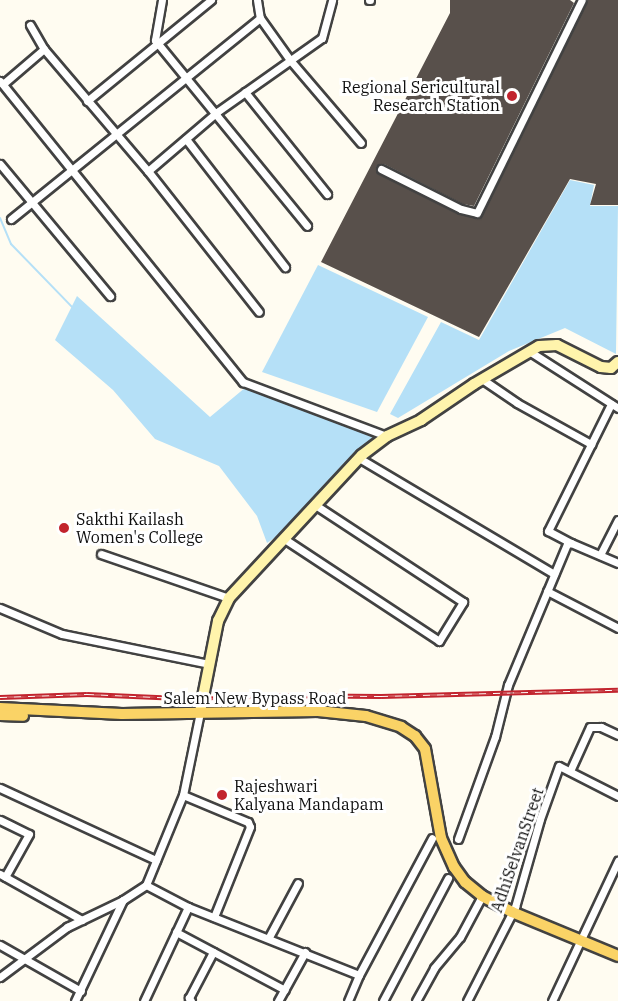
<!DOCTYPE html>
<style>
body{margin:0}
#map{position:relative;width:618px;height:1001px;overflow:hidden;background:#fffcf1;font-family:"IBM Plex Serif",serif}
div>[style]{position:absolute}
[style*='--x']{left:calc(var(--x)*1px);top:calc(var(--y)*1px);width:calc(var(--w)*1px);rotate:calc(var(--a)*1deg)}
.water>*{inset:0;background:#b5e0f7}
.stream>*{height:2px;margin:-1px;padding:0 1px;transform-origin:1px;border-radius:1px;background:#b5e0f7}
.building>*{inset:0;background:#58504b}
.roads{filter:drop-shadow(2px 0 #424242) drop-shadow(-2px 0 #424242) drop-shadow(0 2px #424242) drop-shadow(0 -2px #424242)}
.street>*{height:7px;margin:-3.5px;padding:0 3.5px;transform-origin:3.5px;border-radius:3.5px;background:#fff}
.secondary>*{height:10px;margin:-5px;padding:0 5px;transform-origin:5px;border-radius:5px;background:#fff4ac}
.primary>*{height:10px;margin:-5px;padding:0 5px;transform-origin:5px;border-radius:5px;background:#fad366}
.rail>*{height:4.5px;margin-top:-2.25px;transform-origin:0;background:repeating-linear-gradient(90deg,#fff 0 7px,#c2242e 0 14px);box-sizing:border-box;border-block:2px solid #c2242e}
.dots>*{width:16px;height:16px;translate:-50% -50%;box-sizing:border-box;border:3px solid #fff;border-radius:50%}
span{translate:-50% -50%;white-space:nowrap;text-align:center;line-height:1.15;-webkit-text-stroke:6px #fff;paint-order:stroke}
.poi-label{font-size:16px;color:#0f0f0f}
.right{translate:-100% -50%;text-align:right}
.left{translate:0 -50%;text-align:left}
.street-label{font-size:16px;color:#0f0f0f}
</style>
<div id="map">
<div class="water">
<div style="clip-path:polygon(570px 180px,594px 185px,590px 206px,618px 206px,616px 354px,565px 328px,509px 351px,398px 418px,390px 414px,441px 322px,479px 340px)"></div>
<div style="clip-path:polygon(318px 265px,428px 317px,377px 412px,262px 372px)"></div>
<div style="clip-path:polygon(77px 296px,210px 417px,246px 387px,377px 435px,338px 472px,282px 533px,267px 543px,257px 516px,219px 466px,155px 439px,113px 390px,55px 340px)"></div>
</div>
<div class="stream">
<div style="--x:0;--y:218;--w:28;--a:67"></div>
<div style="--x:11;--y:244;--w:89;--a:45.9"></div>
</div>
<div class="building">
<div style="clip-path:polygon(450px 0,570px 0,574px 3px,474px 206px,463px 204px,384px 164px,376px 167px,378px 174px,458px 214px,478px 219px,482px 215px,588px 0,618px 0,618px 205px,590px 205px,596px 184px,570px 179px,479px 337px,321px 262px,450px 13px)"></div>
</div>
<div class="roads">
<div class="street">
<div style="--x:162;--y:0;--w:41;--a:99.9"></div>
<div style="--x:155;--y:40;--w:240;--a:50.7"></div>
<div style="--x:257;--y:0;--w:18;--a:81"></div>
<div style="--x:260;--y:18;--w:52;--a:54.5"></div>
<div style="--x:290;--y:60;--w:109;--a:49.5"></div>
<div style="--x:369;--y:0;--w:1;--a:0"></div>
<div style="--x:30;--y:25;--w:28;--a:60"></div>
<div style="--x:44;--y:49;--w:160;--a:49.6"></div>
<div style="--x:148;--y:171;--w:179;--a:51.8"></div>
<div style="--x:0;--y:81;--w:387;--a:51.1"></div>
<div style="--x:243;--y:382;--w:154;--a:20.6"></div>
<div style="--x:3;--y:84;--w:54;--a:-40.5"></div>
<div style="--x:245;--y:92;--w:131;--a:51.2"></div>
<div style="--x:87;--y:101;--w:160;--a:-39.2"></div>
<div style="--x:186;--y:139;--w:162;--a:52.3"></div>
<div style="--x:0;--y:164;--w:172;--a:50.2"></div>
<div style="--x:381;--y:169;--w:89;--a:26.6"></div>
<div style="--x:461;--y:209;--w:16;--a:14"></div>
<div style="--x:477;--y:213;--w:237;--a:-63.8"></div>
<div style="--x:148;--y:171;--w:91;--a:-40.5"></div>
<div style="--x:217;--y:112;--w:128;--a:-35.2"></div>
<div style="--x:322;--y:38;--w:39;--a:-75"></div>
<div style="--x:11;--y:219;--w:320;--a:-38.9"></div>
<div style="--x:529;--y:351;--w:106;--a:32.6"></div>
<div style="--x:482;--y:379;--w:42;--a:34.4"></div>
<div style="--x:517;--y:403;--w:85;--a:29"></div>
<div style="--x:359;--y:458;--w:227;--a:30.7"></div>
<div style="--x:283;--y:538;--w:187;--a:33.4"></div>
<div style="--x:439;--y:641;--w:46;--a:-58.4"></div>
<div style="--x:463;--y:602;--w:178;--a:-146.7"></div>
<div style="--x:571;--y:543;--w:26;--a:-152"></div>
<div style="--x:548;--y:531;--w:142;--a:-63.6"></div>
<div style="--x:101;--y:554;--w:135;--a:19"></div>
<div style="--x:600;--y:555;--w:39;--a:-63"></div>
<div style="--x:547;--y:591;--w:80;--a:27.5"></div>
<div style="--x:0;--y:608;--w:67;--a:22.8"></div>
<div style="--x:62;--y:634;--w:151;--a:11.5"></div>
<div style="--x:570;--y:771;--w:48;--a:-65.6"></div>
<div style="--x:590;--y:727;--w:11;--a:0"></div>
<div style="--x:601;--y:727;--w:19;--a:25"></div>
<div style="--x:0;--y:788;--w:172;--a:24.8"></div>
<div style="--x:183;--y:795;--w:70;--a:22.6"></div>
<div style="--x:248;--y:822;--w:5;--a:68"></div>
<div style="--x:250;--y:827;--w:97;--a:111.8"></div>
<div style="--x:0;--y:820;--w:32;--a:26"></div>
<div style="--x:29;--y:834;--w:49;--a:119.2"></div>
<div style="--x:458;--y:839;--w:109;--a:-70.1"></div>
<div style="--x:495;--y:737;--w:54;--a:-76"></div>
<div style="--x:508;--y:685;--w:153;--a:-67.3"></div>
<div style="--x:567;--y:544;--w:4;--a:-14"></div>
<div style="--x:571;--y:543;--w:51;--a:23.1"></div>
<div style="--x:0;--y:874;--w:94;--a:29.3"></div>
<div style="--x:146;--y:885;--w:47;--a:27.6"></div>
<div style="--x:188;--y:907;--w:184;--a:21.7"></div>
<div style="--x:359;--y:975;--w:155;--a:-61.9"></div>
<div style="--x:176;--y:932;--w:123;--a:28"></div>
<div style="--x:269;--y:937;--w:61;--a:-61.8"></div>
<div style="--x:0;--y:945;--w:93;--a:29.6"></div>
<div style="--x:0;--y:977;--w:84;--a:-36.7"></div>
<div style="--x:67;--y:927;--w:62;--a:-25.7"></div>
<div style="--x:123;--y:900;--w:27;--a:-33"></div>
<div style="--x:146;--y:885;--w:97;--a:-67.7"></div>
<div style="--x:183;--y:795;--w:85;--a:-78.4"></div>
<div style="--x:75;--y:1001;--w:112;--a:-64.6"></div>
<div style="--x:144;--y:1001;--w:104;--a:-64.9"></div>
<div style="--x:191;--y:1001;--w:4;--a:-124"></div>
<div style="--x:189;--y:998;--w:52;--a:-62.4"></div>
<div style="--x:278;--y:1001;--w:56;--a:-61.1"></div>
<div style="--x:348;--y:1001;--w:28;--a:-67"></div>
<div style="--x:383;--y:1001;--w:139;--a:-62.1"></div>
<div style="--x:416;--y:1001;--w:38;--a:-61"></div>
<div style="--x:434;--y:968;--w:40;--a:-50"></div>
<div style="--x:460;--y:937;--w:47;--a:-61.8"></div>
<div style="--x:467;--y:1001;--w:106;--a:-62.9"></div>
<div style="--x:515;--y:907;--w:91;--a:-74.1"></div>
<div style="--x:540;--y:819;--w:56;--a:-70.3"></div>
<div style="--x:559;--y:766;--w:66;--a:27"></div>
<div style="--x:552;--y:1001;--w:155;--a:-64.8"></div>
</div>
<div class="secondary">
<div style="--x:200;--y:712;--w:93;--a:-78.8"></div>
<div style="--x:218;--y:621;--w:25;--a:-64"></div>
<div style="--x:229;--y:598;--w:195;--a:-47.1"></div>
<div style="--x:362;--y:455;--w:31;--a:-37"></div>
<div style="--x:387;--y:436;--w:38;--a:-25"></div>
<div style="--x:421;--y:420;--w:64;--a:-34.2"></div>
<div style="--x:474;--y:384;--w:75;--a:-30.3"></div>
<div style="--x:539;--y:346;--w:18;--a:-3"></div>
<div style="--x:557;--y:345;--w:49;--a:26.6"></div>
<div style="--x:601;--y:367;--w:10;--a:6"></div>
<div style="--x:611;--y:368;--w:9;--a:-41"></div>
</div>
<div class="primary">
<div style="--x:0;--y:708;--w:122;--a:2.8"></div>
<div style="--x:122;--y:714;--w:196;--a:-0.9"></div>
<div style="--x:318;--y:711;--w:48;--a:5.9"></div>
<div style="--x:366;--y:716;--w:37;--a:17"></div>
<div style="--x:401;--y:727;--w:17;--a:33"></div>
<div style="--x:415;--y:736;--w:16;--a:52"></div>
<div style="--x:425;--y:749;--w:90;--a:79.8"></div>
<div style="--x:441;--y:838;--w:32;--a:66"></div>
<div style="--x:454;--y:867;--w:19;--a:54"></div>
<div style="--x:465;--y:882;--w:22;--a:39"></div>
<div style="--x:482;--y:896;--w:34;--a:28"></div>
<div style="--x:512;--y:912;--w:115;--a:22.5"></div>
<div style="--x:0;--y:715;--w:23;--a:2"></div>
</div>
</div>
<div class="rail">
<div style="--x:0;--y:697;--w:87;--a:-2"></div>
<div style="--x:87;--y:694;--w:116;--a:2.5"></div>
<div style="--x:203;--y:699;--w:59;--a:-3.9"></div>
<div style="--x:262;--y:695;--w:119;--a:0.5"></div>
<div style="--x:381;--y:696;--w:237;--a:-1.5"></div>
</div>
<div class="dots">
<div style="left:512px;top:96px;background:#c2242e"></div>
<div style="left:64px;top:528px;background:#c2242e"></div>
<div style="left:222px;top:795px;background:#c2242e"></div>
</div>
<div class="poi-label">
<span class="right" style="left:500px;top:96px">Regional Sericultural<br>Research Station</span>
<span class="left" style="left:76px;top:528px">Sakthi Kailash<br>Women's College</span>
<span class="left" style="left:234px;top:795px">Rajeshwari<br>Kalyana Mandapam</span>
</div>
<div class="street-label">
<span style="left:255px;top:698px">Salem New Bypass Road</span>
<span style="left:517px;top:850px;rotate:-71deg">AdhiSelvanStreet</span>
</div>
</div>
